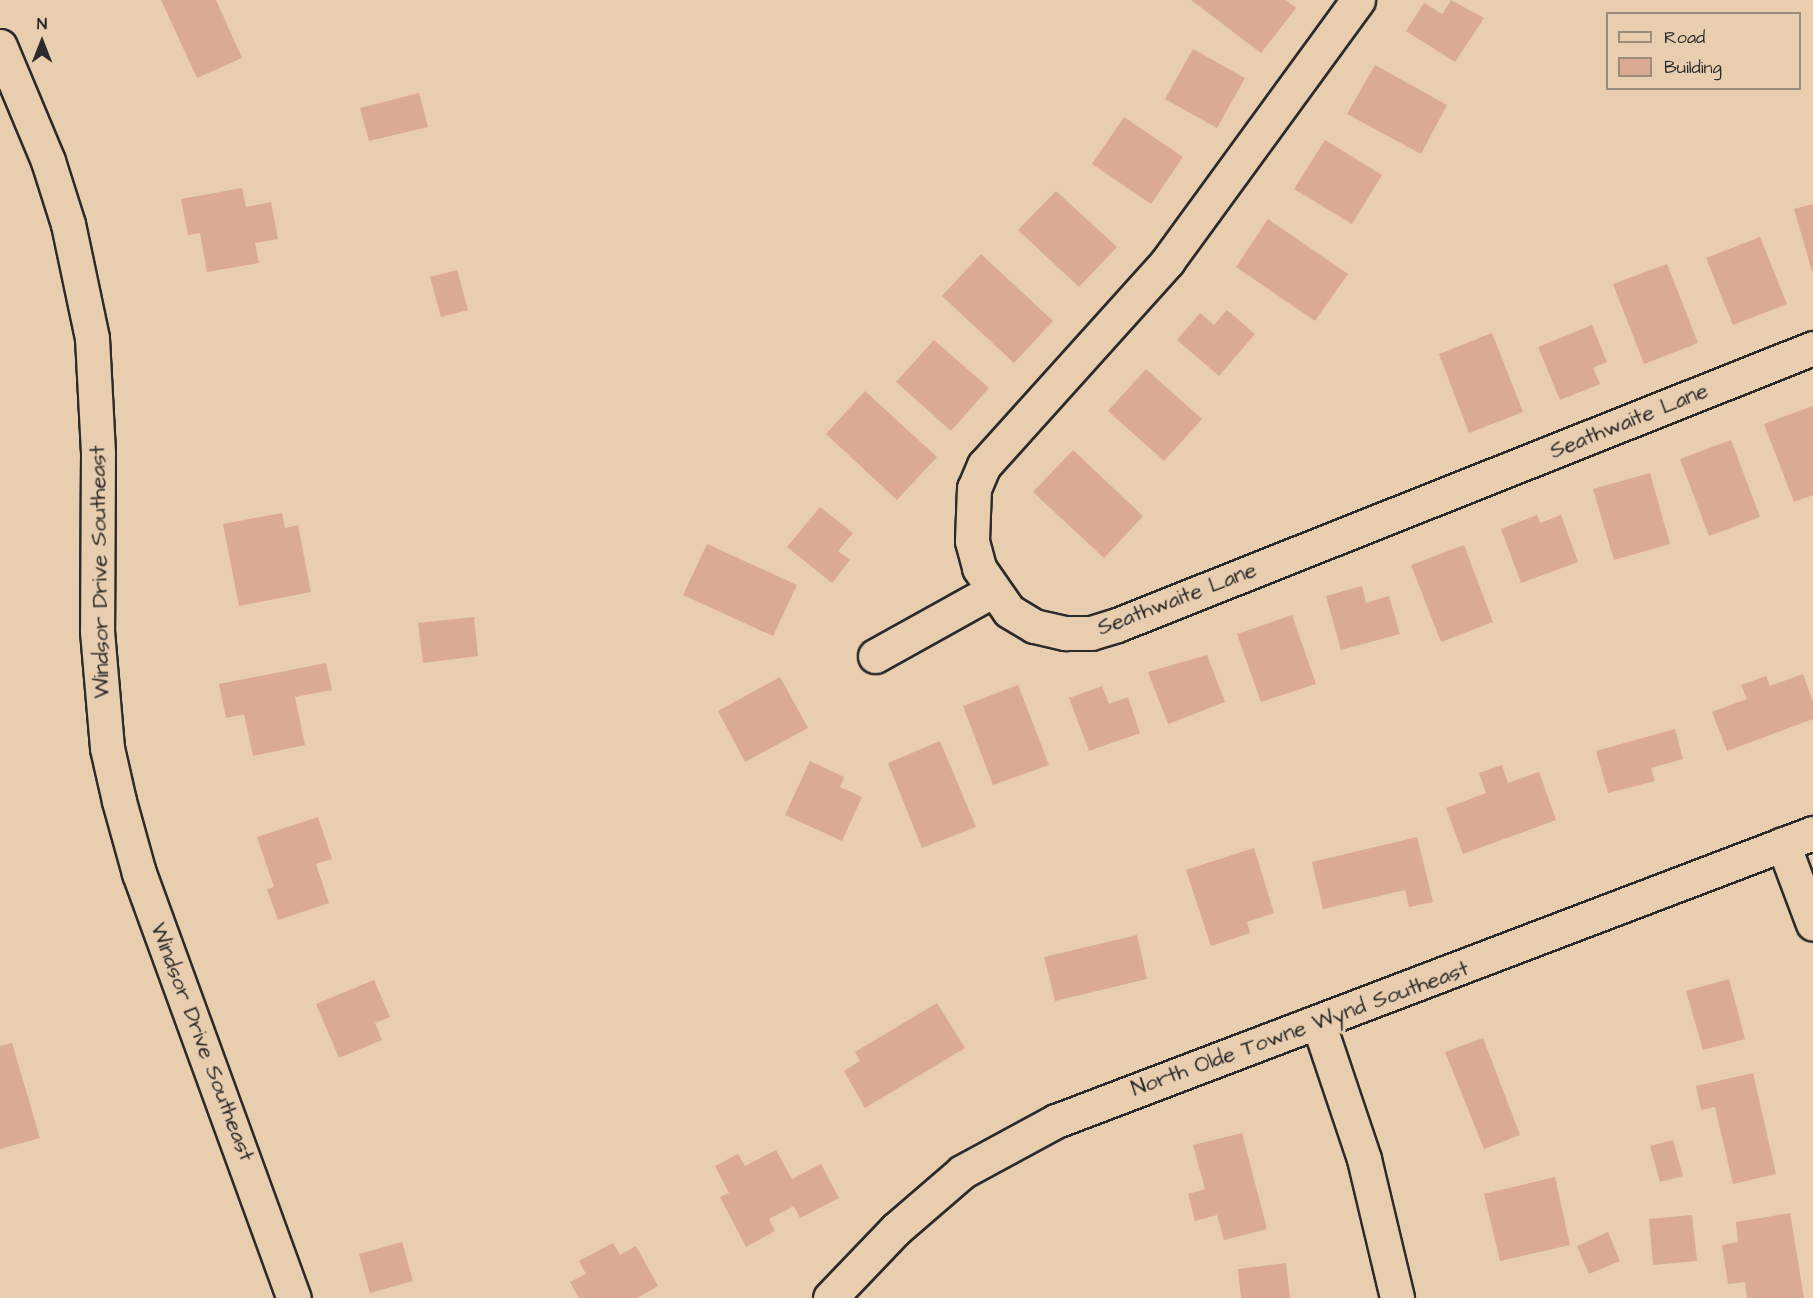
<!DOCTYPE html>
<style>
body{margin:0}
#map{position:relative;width:1813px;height:1298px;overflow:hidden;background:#e8cdaf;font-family:"Architects Daughter",sans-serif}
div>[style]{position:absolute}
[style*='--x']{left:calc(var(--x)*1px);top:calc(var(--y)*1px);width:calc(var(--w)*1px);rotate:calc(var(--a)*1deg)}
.building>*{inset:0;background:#dbaa94}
.roads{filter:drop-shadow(2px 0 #2b2b2b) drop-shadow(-2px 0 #2b2b2b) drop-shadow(0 2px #2b2b2b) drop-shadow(0 -2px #2b2b2b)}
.street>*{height:33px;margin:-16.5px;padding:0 16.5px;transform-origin:16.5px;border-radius:16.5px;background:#e8cdaf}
span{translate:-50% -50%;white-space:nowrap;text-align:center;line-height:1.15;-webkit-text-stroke:6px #e8cdaf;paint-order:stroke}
.street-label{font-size:22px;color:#2b2b2b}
.legend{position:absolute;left:1606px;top:12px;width:195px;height:78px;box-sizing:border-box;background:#e8cdaf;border:2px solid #9c8c7a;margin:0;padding:8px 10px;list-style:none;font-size:18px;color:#2b2b2b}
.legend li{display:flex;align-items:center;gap:12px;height:30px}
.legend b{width:30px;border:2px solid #9c8c7a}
.north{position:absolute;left:12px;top:12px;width:60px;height:60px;-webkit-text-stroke:4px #e8cdaf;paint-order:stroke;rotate:0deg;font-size:16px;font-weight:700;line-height:24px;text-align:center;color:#2b2b2b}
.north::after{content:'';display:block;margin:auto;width:21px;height:27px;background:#2b2b2b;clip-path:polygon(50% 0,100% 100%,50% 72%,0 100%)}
</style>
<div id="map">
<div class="building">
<div style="clip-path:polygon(161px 0,216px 0,242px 58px,197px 78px)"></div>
<div style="clip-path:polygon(1191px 0,1286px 0,1296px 8px,1261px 53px)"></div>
<div style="clip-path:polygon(1451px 0,1484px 18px,1455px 62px,1406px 31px,1424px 3px,1442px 14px)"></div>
<div style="clip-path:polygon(1193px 49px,1245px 78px,1217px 128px,1165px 99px)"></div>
<div style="clip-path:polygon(1375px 65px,1447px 105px,1421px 154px,1347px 114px)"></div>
<div style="clip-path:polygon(419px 93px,428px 127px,369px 141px,360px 108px)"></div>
<div style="clip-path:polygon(1124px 117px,1183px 157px,1151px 204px,1092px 164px)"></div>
<div style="clip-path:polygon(1325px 140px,1382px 175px,1352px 224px,1294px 189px)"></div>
<div style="clip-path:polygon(242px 188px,246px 207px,271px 202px,278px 239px,255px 243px,259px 263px,207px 272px,200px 233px,188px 235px,181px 199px)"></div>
<div style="clip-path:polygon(1056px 191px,1117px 247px,1079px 287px,1018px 230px)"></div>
<div style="clip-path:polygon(1813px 204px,1813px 270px,1812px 271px,1794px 209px)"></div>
<div style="clip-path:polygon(1268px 219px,1348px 274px,1315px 321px,1236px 267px)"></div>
<div style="clip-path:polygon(1760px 237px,1787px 304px,1733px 325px,1706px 258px)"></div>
<div style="clip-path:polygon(981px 254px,1053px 321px,1014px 363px,942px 296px)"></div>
<div style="clip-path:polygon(1667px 264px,1698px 343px,1644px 364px,1613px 284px)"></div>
<div style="clip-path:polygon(457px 270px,468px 310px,441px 317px,430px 277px)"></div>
<div style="clip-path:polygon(1227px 310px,1255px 334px,1219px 376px,1177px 340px,1200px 313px,1214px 325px)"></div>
<div style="clip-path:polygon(1592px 325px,1607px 362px,1593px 368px,1600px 384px,1560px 400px,1538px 347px)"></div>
<div style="clip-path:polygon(1492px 333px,1523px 412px,1469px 433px,1439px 354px)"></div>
<div style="clip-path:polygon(934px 340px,989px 388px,951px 431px,896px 382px)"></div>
<div style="clip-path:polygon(1146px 369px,1202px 419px,1164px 461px,1108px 411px)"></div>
<div style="clip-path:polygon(865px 391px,937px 457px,897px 500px,826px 434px)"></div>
<div style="clip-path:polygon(1813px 406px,1813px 495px,1794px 502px,1764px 424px)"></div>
<div style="clip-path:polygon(1731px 440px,1760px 517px,1709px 536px,1680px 459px)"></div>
<div style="clip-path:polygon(1073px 450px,1143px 516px,1104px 558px,1033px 492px)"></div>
<div style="clip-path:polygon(1650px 473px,1670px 544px,1614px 560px,1593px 489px)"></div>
<div style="clip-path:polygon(820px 507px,853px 533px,838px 551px,850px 560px,832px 583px,787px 547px)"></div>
<div style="clip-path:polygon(282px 513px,285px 528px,298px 525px,311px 592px,239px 606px,223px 524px)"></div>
<div style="clip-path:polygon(1537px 515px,1540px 523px,1561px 515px,1578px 562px,1521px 583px,1501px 529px)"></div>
<div style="clip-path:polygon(707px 544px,797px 585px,773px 636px,683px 595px)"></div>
<div style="clip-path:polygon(1464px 545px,1493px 622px,1441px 642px,1411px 565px)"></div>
<div style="clip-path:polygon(1362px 586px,1366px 603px,1389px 596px,1400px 634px,1341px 650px,1326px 596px)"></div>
<div style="clip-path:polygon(1292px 615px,1316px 684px,1261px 702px,1237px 634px)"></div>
<div style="clip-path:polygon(474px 617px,478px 656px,423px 663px,418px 623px)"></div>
<div style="clip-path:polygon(1207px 655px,1225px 702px,1168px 724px,1148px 672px)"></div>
<div style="clip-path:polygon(326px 663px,332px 690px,295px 697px,305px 745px,253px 756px,244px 714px,226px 718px,219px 684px)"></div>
<div style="clip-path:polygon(1803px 674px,1813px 702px,1813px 719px,1727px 751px,1712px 712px,1747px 699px,1741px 685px,1766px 676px,1770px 686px)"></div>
<div style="clip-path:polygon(780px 677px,808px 728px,745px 762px,718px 711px)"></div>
<div style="clip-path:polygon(1018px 685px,1049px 765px,993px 785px,963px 706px)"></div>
<div style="clip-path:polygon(1102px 686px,1109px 704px,1128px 697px,1140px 733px,1089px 751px,1069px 698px)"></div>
<div style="clip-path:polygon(1675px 729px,1683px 759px,1651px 768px,1655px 781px,1608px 793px,1596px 751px)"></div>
<div style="clip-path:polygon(940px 741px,976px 827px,922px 848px,888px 763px)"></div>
<div style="clip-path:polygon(810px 761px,844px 777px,840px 787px,862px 797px,842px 841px,785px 815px)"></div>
<div style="clip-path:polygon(1502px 765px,1508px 783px,1539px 772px,1556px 820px,1463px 854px,1446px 808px,1486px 793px,1479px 773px)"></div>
<div style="clip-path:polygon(318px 817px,332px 859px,316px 864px,329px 903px,278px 920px,267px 889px,274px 887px,257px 837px)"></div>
<div style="clip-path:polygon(1417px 837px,1433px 902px,1409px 907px,1405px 890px,1323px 909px,1312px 862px)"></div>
<div style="clip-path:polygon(1254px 848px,1274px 913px,1247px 922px,1250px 933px,1211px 946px,1186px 870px)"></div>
<div style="clip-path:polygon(1137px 935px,1147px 979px,1055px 1001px,1044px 957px)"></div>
<div style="clip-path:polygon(1729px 979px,1745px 1039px,1703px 1050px,1686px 991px)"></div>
<div style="clip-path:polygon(374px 980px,390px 1017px,375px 1023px,382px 1040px,339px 1058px,316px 1004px)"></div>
<div style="clip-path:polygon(937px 1003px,965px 1048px,865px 1108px,844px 1071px,860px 1061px,855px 1052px)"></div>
<div style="clip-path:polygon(1483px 1038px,1520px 1135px,1484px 1149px,1445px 1052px)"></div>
<div style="clip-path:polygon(12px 1043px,40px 1138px,0 1149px,0 1046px)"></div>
<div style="clip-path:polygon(1753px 1073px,1776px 1174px,1733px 1184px,1715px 1107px,1701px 1110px,1696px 1086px)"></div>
<div style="clip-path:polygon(1242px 1133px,1267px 1229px,1224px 1240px,1217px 1215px,1195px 1221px,1188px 1194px,1205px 1189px,1193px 1145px)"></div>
<div style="clip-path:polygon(1673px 1140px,1683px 1176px,1660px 1182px,1650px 1146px)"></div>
<div style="clip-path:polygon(776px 1150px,792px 1179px,821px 1164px,839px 1198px,800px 1218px,794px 1206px,769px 1219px,775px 1231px,746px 1247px,720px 1197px,729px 1193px,715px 1166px,738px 1154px,745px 1166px)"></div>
<div style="clip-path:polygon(1555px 1177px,1570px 1245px,1500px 1261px,1484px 1194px)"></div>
<div style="clip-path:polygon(1790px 1213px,1804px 1298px,1747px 1298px,1745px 1282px,1728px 1284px,1722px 1245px,1738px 1242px,1736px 1222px)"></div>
<div style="clip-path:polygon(1692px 1215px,1697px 1261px,1653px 1265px,1649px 1219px)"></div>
<div style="clip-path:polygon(1608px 1232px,1620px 1261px,1589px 1274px,1577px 1246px)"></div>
<div style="clip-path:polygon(402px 1242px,413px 1281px,370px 1293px,359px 1254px)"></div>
<div style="clip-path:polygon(613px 1243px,620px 1255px,636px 1246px,658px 1286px,637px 1298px,579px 1298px,570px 1282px,586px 1274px,579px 1261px)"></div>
<div style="clip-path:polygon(1286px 1263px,1290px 1298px,1241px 1298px,1238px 1269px)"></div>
</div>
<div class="roads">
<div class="street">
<div style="--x:1358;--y:0;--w:323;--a:126.1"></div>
<div style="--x:1168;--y:261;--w:275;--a:132"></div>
<div style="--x:984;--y:465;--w:25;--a:113"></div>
<div style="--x:974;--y:488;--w:53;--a:92.2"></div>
<div style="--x:972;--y:541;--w:28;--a:75"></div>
<div style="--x:979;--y:568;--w:52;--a:55.1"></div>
<div style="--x:1009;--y:611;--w:29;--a:31"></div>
<div style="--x:1034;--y:626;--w:32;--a:13"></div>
<div style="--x:1065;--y:633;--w:26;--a:0"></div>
<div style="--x:1091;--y:633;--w:27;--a:-17"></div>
<div style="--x:1117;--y:625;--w:749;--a:-21.7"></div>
<div style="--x:0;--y:46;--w:125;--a:67.3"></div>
<div style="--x:48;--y:161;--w:66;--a:72.4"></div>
<div style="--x:68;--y:224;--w:116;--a:78.1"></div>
<div style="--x:92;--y:338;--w:115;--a:87"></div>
<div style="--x:98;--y:453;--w:178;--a:90.3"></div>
<div style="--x:97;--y:631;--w:117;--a:85.1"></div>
<div style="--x:107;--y:748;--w:54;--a:77.2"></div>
<div style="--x:119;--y:801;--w:75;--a:74.5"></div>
<div style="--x:139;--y:873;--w:452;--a:70"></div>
<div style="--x:875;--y:656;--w:134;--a:-29.1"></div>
<div style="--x:1783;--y:844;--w:85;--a:69.4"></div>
<div style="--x:1318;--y:1022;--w:145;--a:71.4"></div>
<div style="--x:1364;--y:1159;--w:143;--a:76.6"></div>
<div style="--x:830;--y:1298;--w:95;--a:-46.3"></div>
<div style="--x:896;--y:1229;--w:87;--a:-40.8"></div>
<div style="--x:962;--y:1172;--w:107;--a:-28.5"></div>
<div style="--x:1056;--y:1121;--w:810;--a:-20.83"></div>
</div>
</div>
<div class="street-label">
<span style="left:1629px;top:421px;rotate:-22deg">Seathwaite Lane</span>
<span style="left:100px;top:572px;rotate:-91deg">Windsor Drive Southeast</span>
<span style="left:1177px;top:599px;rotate:-21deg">Seathwaite Lane</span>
<span style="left:1300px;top:1029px;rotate:-20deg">North Olde Towne Wynd Southeast</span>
<span style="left:202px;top:1042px;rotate:69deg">Windsor Drive Southeast</span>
</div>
<ul class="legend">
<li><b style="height:8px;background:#e8cdaf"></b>Road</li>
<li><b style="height:16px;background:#dbaa94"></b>Building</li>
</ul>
<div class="north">N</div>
</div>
